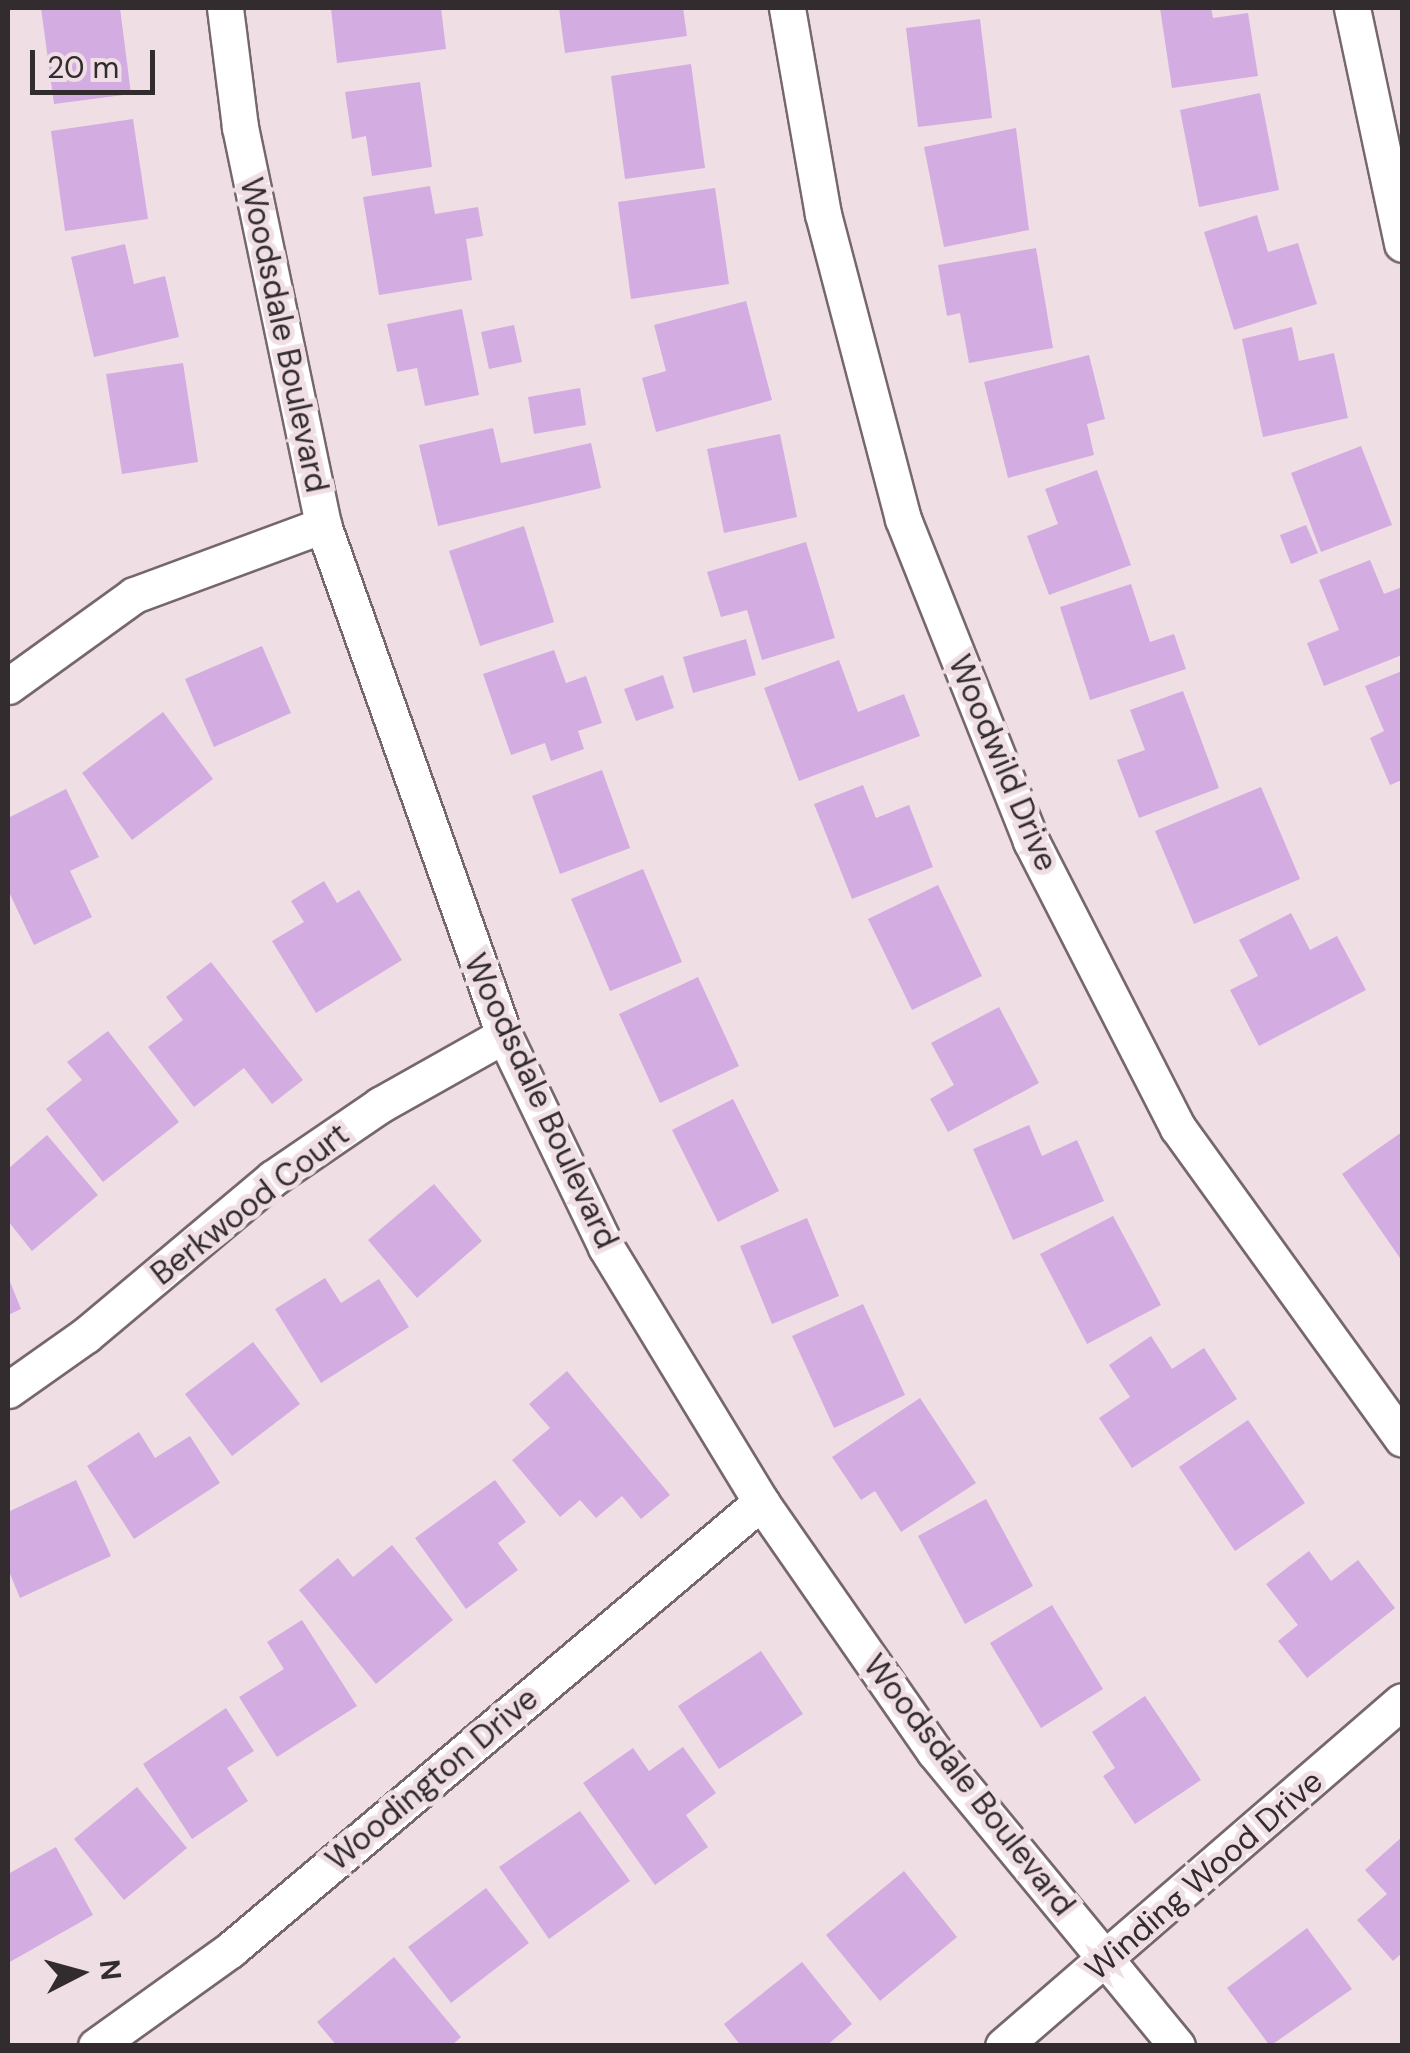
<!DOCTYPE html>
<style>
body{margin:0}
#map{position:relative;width:1410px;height:2053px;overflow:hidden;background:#f0dee5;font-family:"DM Sans",sans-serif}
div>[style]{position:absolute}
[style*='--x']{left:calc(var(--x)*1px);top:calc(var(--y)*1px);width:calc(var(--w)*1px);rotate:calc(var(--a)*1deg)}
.building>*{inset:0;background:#d3ace2}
.roads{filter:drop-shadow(2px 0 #76676d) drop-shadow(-2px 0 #76676d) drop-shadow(0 2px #76676d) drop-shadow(0 -2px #76676d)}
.street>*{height:35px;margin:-17.5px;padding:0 17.5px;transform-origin:17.5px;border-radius:17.5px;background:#fff}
span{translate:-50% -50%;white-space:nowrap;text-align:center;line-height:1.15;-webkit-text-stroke:10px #f0dee5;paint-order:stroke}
.street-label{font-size:32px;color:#322c2e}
.frame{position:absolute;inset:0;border:10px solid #322c2e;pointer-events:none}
.north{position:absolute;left:30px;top:1923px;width:100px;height:100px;-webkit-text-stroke:8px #f0dee5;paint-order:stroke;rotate:84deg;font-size:28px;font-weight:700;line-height:40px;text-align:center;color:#322c2e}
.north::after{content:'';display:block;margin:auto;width:35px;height:45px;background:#322c2e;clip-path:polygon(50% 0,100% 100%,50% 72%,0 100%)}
.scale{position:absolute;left:30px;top:50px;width:125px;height:45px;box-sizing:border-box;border:5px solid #322c2e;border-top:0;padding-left:12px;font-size:30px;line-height:35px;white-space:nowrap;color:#322c2e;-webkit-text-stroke:8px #f0dee5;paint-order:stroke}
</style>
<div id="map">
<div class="building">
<div style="clip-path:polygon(41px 8px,120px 8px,131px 94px,54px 104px)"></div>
<div style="clip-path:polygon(331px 8px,441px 8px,446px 49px,337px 63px)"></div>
<div style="clip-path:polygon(559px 8px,683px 8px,687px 36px,565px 53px)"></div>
<div style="clip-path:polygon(1160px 8px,1211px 8px,1213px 18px,1248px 13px,1258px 76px,1172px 88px)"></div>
<div style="clip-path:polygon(980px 19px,992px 118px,918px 127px,906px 28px)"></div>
<div style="clip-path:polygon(691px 64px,705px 168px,625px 179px,611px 76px)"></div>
<div style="clip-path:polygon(420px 82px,432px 167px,372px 176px,366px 136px,352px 139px,345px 92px)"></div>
<div style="clip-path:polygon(1260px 93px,1279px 190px,1199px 207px,1180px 110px)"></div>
<div style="clip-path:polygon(133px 119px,148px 219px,65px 231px,51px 131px)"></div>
<div style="clip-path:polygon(1016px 128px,1029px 230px,944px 247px,924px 147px)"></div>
<div style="clip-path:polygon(430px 186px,435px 214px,478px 207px,483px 236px,466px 239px,472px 280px,379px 295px,363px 197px)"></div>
<div style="clip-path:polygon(715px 188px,729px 284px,631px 299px,618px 202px)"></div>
<div style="clip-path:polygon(1257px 215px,1268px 252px,1298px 243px,1317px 304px,1234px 330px,1204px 232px)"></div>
<div style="clip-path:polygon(125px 244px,134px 284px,165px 276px,179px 337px,94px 357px,71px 257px)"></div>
<div style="clip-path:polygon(1036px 248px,1053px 348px,969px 363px,960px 313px,947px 316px,938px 265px)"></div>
<div style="clip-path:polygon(746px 301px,772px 400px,656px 432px,642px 378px,666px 371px,654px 325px)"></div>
<div style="clip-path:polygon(462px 309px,479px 395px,425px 406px,417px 368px,397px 372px,387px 324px)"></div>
<div style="clip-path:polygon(514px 325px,522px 362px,489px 369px,481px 332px)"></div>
<div style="clip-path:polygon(1292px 327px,1299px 361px,1334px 353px,1348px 418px,1263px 437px,1242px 339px)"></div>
<div style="clip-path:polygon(1089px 355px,1105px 419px,1087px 424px,1094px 455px,1008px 478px,984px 382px)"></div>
<div style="clip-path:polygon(183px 363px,198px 462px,122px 474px,106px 374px)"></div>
<div style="clip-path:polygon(580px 388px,586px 425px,534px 434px,528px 397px)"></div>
<div style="clip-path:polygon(493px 428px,501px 463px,591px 443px,601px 488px,438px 526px,419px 445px)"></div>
<div style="clip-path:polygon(780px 434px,797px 517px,724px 533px,707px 449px)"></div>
<div style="clip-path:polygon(1361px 446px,1392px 525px,1321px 552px,1291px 473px)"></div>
<div style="clip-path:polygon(1097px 470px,1131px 565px,1049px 595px,1027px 536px,1058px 524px,1045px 489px)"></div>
<div style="clip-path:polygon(1306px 525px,1318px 553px,1291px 564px,1280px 535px)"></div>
<div style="clip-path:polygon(524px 526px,554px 622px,480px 646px,449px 551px)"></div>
<div style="clip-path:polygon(806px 542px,835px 638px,762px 660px,747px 610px,721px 617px,707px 572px)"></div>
<div style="clip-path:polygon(1370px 560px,1384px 594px,1402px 587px,1402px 655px,1324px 686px,1307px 643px,1339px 630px,1319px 580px)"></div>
<div style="clip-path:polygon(1131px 584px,1150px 642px,1174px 634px,1186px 669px,1090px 700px,1060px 607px)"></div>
<div style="clip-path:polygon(746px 639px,756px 675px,693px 693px,683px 657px)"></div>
<div style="clip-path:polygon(262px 646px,291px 713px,214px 747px,185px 679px)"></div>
<div style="clip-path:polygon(554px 650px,566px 683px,586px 676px,602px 723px,578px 731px,584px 749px,551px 761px,545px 743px,511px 755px,483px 674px)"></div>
<div style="clip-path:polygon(839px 660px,858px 712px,904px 694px,920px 736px,799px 781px,764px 688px)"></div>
<div style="clip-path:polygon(1402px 671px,1402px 780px,1390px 785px,1370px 738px,1384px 731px,1365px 686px)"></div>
<div style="clip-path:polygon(663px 675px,674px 708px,636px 721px,624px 689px)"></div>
<div style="clip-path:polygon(1183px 691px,1219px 788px,1139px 818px,1117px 760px,1145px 750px,1130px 710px)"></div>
<div style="clip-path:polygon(163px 712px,213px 779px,132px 840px,82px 773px)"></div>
<div style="clip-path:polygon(602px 770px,630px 848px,560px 874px,532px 796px)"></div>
<div style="clip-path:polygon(863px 785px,876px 818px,909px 805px,933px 867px,852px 899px,814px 804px)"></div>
<div style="clip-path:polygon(1261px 787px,1300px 879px,1194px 924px,1155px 831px)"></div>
<div style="clip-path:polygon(66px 789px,99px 857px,70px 871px,92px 917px,34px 945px,8px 890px,8px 818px)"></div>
<div style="clip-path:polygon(643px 869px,682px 962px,610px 991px,571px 899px)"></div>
<div style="clip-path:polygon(324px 881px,337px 903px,359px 890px,402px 960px,316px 1013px,272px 941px,304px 922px,291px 901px)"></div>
<div style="clip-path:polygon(938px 885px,982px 976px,912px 1010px,868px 919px)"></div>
<div style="clip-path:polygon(1291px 913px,1310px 950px,1337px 936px,1366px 990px,1259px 1046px,1230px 990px,1258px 976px,1239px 940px)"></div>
<div style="clip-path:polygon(211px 962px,303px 1080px,272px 1104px,244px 1068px,194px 1107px,148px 1047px,183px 1020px,166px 997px)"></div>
<div style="clip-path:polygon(698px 977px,739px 1066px,660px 1103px,619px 1014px)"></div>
<div style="clip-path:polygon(999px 1007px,1039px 1083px,948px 1132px,930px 1099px,954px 1085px,931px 1043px)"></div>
<div style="clip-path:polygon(108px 1031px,179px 1122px,103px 1182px,46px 1109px,82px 1080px,67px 1062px)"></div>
<div style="clip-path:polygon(733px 1099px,779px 1191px,718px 1222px,672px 1130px)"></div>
<div style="clip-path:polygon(1029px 1125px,1042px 1156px,1077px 1140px,1104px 1201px,1013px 1240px,973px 1149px)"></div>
<div style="clip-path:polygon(1402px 1132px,1402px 1261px,1342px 1174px)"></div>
<div style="clip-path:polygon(47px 1135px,98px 1195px,32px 1251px,8px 1221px,8px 1169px)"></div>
<div style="clip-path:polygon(434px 1184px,482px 1241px,417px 1298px,368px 1240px)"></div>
<div style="clip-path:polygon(1113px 1216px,1161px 1305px,1087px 1344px,1040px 1254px)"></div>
<div style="clip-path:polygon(807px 1218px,839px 1296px,772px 1324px,740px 1246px)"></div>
<div style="clip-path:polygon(8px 1277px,21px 1309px,8px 1315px)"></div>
<div style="clip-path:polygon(325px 1278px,341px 1303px,379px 1279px,409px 1327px,321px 1383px,275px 1309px)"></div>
<div style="clip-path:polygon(863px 1304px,905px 1395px,834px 1428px,792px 1336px)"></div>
<div style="clip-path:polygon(1151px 1336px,1172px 1369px,1204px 1348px,1237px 1399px,1132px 1468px,1099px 1418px,1130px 1397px,1109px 1365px)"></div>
<div style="clip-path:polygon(253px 1342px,300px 1404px,232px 1456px,185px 1394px)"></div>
<div style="clip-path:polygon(567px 1371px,670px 1495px,641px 1519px,622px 1496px,596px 1518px,580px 1500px,560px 1517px,512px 1460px,550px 1428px,529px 1404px)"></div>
<div style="clip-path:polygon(920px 1398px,976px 1483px,901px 1532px,875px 1491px,861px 1500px,832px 1457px)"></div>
<div style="clip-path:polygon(1248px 1420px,1305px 1503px,1235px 1551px,1179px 1467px)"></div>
<div style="clip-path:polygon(139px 1432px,155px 1458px,190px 1436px,220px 1483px,134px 1539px,87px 1466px)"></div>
<div style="clip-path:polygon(76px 1480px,111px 1556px,20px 1598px,8px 1569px,8px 1512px)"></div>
<div style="clip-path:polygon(495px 1480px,526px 1522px,498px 1543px,518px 1570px,466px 1609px,415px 1538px)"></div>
<div style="clip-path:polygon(986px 1499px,1033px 1586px,965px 1624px,918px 1536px)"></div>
<div style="clip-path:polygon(392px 1545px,453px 1620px,376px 1684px,299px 1590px,338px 1558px,353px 1577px)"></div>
<div style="clip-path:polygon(1309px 1551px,1331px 1581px,1358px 1560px,1395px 1608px,1307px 1678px,1278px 1641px,1298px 1625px,1266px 1584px)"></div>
<div style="clip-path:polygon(1052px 1605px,1103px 1689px,1041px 1728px,990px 1643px)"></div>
<div style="clip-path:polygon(302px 1620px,357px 1706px,277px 1757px,239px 1697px,284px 1669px,267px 1642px)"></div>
<div style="clip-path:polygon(761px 1651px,803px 1714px,719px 1769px,678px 1706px)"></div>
<div style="clip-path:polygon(1145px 1696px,1201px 1780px,1135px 1824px,1103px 1776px,1115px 1768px,1092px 1732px)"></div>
<div style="clip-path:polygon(226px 1708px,254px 1751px,227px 1768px,248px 1801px,192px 1839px,143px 1764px)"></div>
<div style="clip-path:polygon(683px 1747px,716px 1793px,686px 1815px,708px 1847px,655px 1885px,583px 1783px,633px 1748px,649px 1771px)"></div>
<div style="clip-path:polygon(137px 1787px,187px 1848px,124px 1900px,74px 1839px)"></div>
<div style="clip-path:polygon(580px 1811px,630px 1881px,549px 1939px,499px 1867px)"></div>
<div style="clip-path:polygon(1402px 1837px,1402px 1953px,1393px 1961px,1357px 1920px,1387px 1894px,1365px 1870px)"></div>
<div style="clip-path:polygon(56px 1847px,93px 1915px,8px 1963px,8px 1874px)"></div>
<div style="clip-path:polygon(904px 1871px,957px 1937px,880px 2001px,826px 1935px)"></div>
<div style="clip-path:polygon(486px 1888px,529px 1943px,451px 2003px,408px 1947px)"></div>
<div style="clip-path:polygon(1307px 1928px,1352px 1989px,1270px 2046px,1227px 1988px)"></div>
<div style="clip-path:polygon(394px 1957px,461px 2037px,451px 2046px,337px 2046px,317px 2022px)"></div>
<div style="clip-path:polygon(802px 1962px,852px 2024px,826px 2046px,741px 2046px,724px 2024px)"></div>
</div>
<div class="roads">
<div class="street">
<div style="--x:225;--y:8;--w:120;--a:82.8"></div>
<div style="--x:240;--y:127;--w:407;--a:78.2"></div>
<div style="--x:323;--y:525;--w:541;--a:70.46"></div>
<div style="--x:504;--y:1035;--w:235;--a:64.3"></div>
<div style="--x:606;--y:1247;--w:298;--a:58.7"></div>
<div style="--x:761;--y:1502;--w:303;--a:55.2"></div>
<div style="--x:934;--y:1751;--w:382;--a:50.5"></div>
<div style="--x:787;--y:8;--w:209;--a:80.1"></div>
<div style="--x:823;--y:214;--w:315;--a:75.3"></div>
<div style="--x:903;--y:519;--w:347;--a:68.3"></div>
<div style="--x:1031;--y:841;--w:322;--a:62.9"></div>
<div style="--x:1178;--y:1128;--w:383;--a:54.2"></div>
<div style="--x:1352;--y:8;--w:241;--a:78"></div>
<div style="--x:8;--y:686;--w:155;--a:-35.8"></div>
<div style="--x:134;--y:595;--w:202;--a:-20.3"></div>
<div style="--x:8;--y:1390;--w:95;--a:-35.2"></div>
<div style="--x:86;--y:1335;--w:244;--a:-40"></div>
<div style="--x:273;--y:1178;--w:130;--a:-34.3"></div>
<div style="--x:380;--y:1105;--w:142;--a:-29.4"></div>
<div style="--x:96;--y:2046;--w:165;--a:-35.6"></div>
<div style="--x:230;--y:1950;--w:695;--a:-40.15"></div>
<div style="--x:1003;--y:2046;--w:527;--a:-40.85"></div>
</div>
</div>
<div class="street-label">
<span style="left:284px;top:335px;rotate:78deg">Woodsdale Boulevard</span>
<span style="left:1003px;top:763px;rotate:67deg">Woodwild Drive</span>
<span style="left:541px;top:1101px;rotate:65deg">Woodsdale Boulevard</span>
<span style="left:250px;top:1204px;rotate:-38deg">Berkwood Court</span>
<span style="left:432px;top:1779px;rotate:-40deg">Woodington Drive</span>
<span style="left:969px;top:1785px;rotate:52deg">Woodsdale Boulevard</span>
<span style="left:1204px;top:1875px;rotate:-41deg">Winding Wood Drive</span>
</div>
<div class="frame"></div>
<div class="north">N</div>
<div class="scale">20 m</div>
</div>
